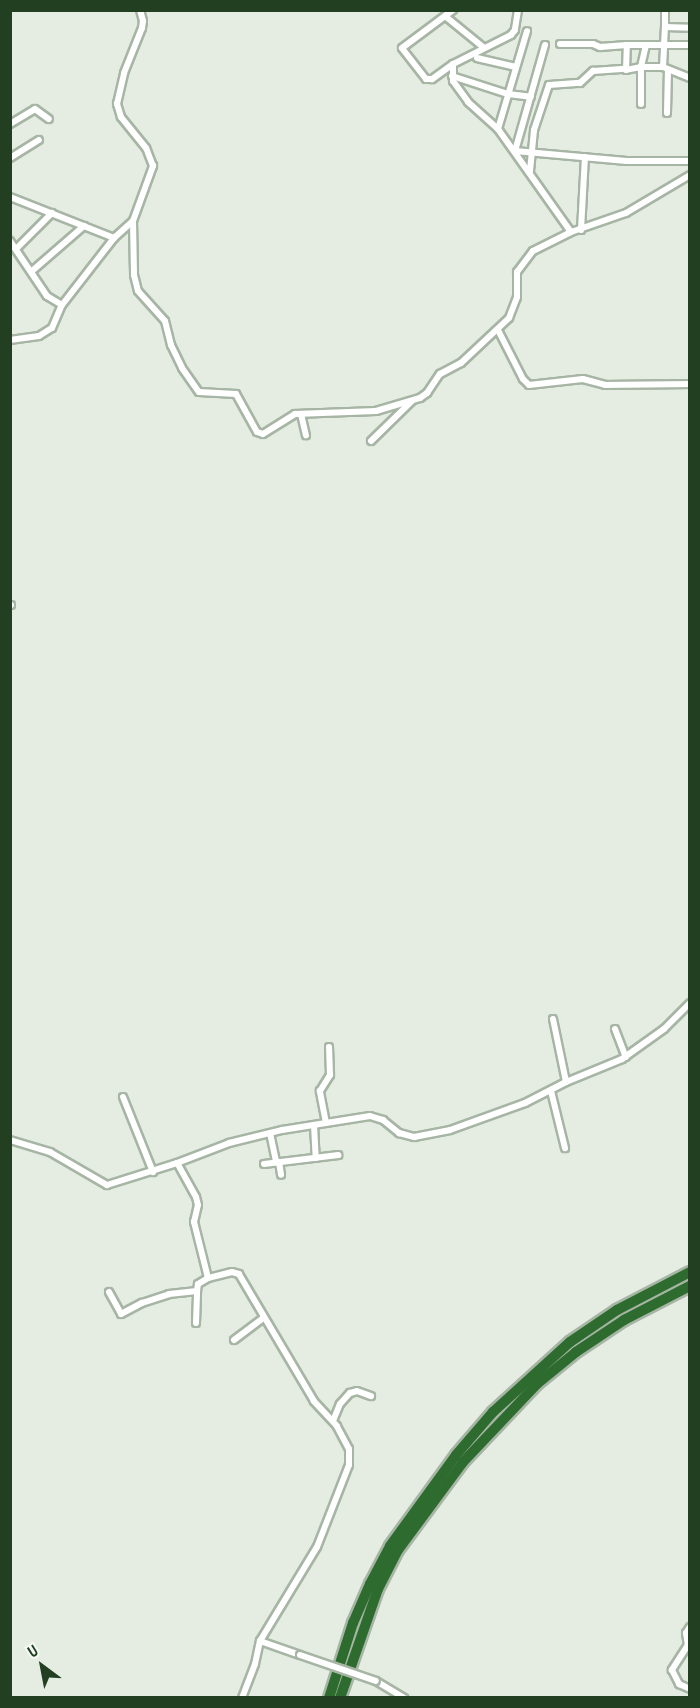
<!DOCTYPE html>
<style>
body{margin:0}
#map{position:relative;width:700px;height:1708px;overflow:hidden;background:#e5ede3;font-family:"PT Sans Narrow",sans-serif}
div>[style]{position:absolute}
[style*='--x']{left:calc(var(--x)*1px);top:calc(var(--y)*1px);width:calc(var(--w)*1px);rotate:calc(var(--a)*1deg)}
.roads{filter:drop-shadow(2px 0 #a7b5a5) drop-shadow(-2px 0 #a7b5a5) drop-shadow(0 2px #a7b5a5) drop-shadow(0 -2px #a7b5a5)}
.minor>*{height:6px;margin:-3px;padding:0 3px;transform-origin:3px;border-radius:3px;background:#fff}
.motorway>*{height:10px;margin:-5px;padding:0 5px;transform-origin:5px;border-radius:5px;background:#2d6c2e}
.bridges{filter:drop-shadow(2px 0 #a7b5a5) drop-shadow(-2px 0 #a7b5a5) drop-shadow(0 2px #a7b5a5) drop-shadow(0 -2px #a7b5a5)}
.minor-bridge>*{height:6px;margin:-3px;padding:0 3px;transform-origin:3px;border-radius:3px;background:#fff}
span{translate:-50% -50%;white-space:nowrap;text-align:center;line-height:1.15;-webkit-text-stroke:6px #f5f9f4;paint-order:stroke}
.frame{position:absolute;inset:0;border:12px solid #233f22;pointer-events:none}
.north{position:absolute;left:12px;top:1636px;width:60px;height:60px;-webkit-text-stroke:4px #f5f9f4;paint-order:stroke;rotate:328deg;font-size:16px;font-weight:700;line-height:24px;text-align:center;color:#233f22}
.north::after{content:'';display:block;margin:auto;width:21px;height:27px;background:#233f22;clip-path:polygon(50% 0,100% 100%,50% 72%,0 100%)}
</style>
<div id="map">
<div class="roads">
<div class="minor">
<div style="--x:518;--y:10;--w:20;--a:99"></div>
<div style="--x:515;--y:30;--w:6;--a:129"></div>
<div style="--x:511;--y:35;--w:65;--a:153.4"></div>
<div style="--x:453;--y:64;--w:17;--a:90"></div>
<div style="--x:453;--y:81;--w:26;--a:54"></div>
<div style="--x:468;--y:102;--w:40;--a:42"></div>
<div style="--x:498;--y:129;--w:126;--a:54.7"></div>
<div style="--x:445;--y:16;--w:49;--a:39.2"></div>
<div style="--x:665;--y:27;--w:17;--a:-90"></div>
<div style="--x:560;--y:44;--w:33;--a:0"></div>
<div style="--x:593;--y:44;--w:8;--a:23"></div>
<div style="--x:600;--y:47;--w:27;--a:-4"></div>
<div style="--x:545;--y:45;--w:110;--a:105.8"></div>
<div style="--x:515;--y:151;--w:112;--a:5.1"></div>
<div style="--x:627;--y:161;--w:63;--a:0"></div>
<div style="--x:646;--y:45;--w:23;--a:103"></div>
<div style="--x:641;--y:67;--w:15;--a:169"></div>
<div style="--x:626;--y:70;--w:25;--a:-88"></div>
<div style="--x:627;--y:45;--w:37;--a:0"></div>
<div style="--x:664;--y:45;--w:18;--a:-87"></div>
<div style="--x:665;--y:27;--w:25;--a:2"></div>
<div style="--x:477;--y:58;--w:40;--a:13"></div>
<div style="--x:453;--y:64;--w:26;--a:144"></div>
<div style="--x:432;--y:79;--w:6;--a:180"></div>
<div style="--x:426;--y:79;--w:39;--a:-128"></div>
<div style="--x:402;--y:48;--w:64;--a:-36.7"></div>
<div style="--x:663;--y:67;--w:22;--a:-87"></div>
<div style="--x:664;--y:45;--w:26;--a:0"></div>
<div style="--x:452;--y:76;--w:59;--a:17.8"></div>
<div style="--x:508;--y:94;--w:23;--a:7"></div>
<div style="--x:641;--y:104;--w:37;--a:-90"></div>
<div style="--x:641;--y:67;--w:22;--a:0"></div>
<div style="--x:663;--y:67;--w:29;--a:22"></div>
<div style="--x:667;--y:113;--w:43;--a:-88.7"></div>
<div style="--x:10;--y:124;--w:29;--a:-31"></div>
<div style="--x:35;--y:109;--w:17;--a:36"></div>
<div style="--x:498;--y:129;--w:102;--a:-73.5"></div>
<div style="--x:10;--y:158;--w:34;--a:-32"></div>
<div style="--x:530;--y:171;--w:41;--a:-84.4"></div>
<div style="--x:534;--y:130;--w:47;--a:-71.6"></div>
<div style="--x:549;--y:85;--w:31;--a:-4"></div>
<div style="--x:580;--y:83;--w:18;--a:-43"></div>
<div style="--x:593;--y:71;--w:32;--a:-4"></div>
<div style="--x:10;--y:197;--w:112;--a:21.5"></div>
<div style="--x:133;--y:221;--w:54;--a:88.9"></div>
<div style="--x:134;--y:275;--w:16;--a:76"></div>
<div style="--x:138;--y:291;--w:40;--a:48"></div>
<div style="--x:165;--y:321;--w:25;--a:76"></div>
<div style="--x:171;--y:345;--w:25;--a:64"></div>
<div style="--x:182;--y:368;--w:29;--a:55"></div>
<div style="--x:199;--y:392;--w:37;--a:3"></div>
<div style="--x:236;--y:394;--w:43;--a:61.1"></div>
<div style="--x:257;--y:432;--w:6;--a:18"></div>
<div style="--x:263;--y:434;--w:38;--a:-32"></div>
<div style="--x:295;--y:414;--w:81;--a:-2.1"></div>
<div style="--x:376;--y:411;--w:46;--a:-16.5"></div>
<div style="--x:420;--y:398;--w:9;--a:-36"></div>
<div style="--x:427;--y:393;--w:23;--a:-56"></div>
<div style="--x:440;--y:374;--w:24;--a:-28"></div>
<div style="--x:461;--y:363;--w:66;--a:-43.2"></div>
<div style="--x:509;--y:318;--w:22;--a:-69"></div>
<div style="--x:517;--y:297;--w:25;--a:-90"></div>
<div style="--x:517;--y:272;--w:26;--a:-53"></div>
<div style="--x:533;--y:251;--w:42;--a:-26.6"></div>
<div style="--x:571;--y:232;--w:58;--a:-19.1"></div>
<div style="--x:626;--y:213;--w:74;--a:-30.7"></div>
<div style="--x:581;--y:230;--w:73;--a:-86.9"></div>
<div style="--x:10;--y:241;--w:66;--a:56.1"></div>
<div style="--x:47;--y:296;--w:17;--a:31"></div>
<div style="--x:16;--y:249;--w:51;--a:-45"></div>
<div style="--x:32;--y:271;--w:69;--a:-40.9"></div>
<div style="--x:498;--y:330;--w:55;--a:63"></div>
<div style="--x:523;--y:379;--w:8;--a:45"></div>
<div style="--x:529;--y:385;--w:54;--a:-6.3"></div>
<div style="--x:583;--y:379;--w:23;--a:15"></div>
<div style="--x:605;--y:385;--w:85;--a:-0.7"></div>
<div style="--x:10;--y:340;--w:29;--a:-8"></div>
<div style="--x:39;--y:336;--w:15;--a:-32"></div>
<div style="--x:52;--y:328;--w:25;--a:-67"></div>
<div style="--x:62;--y:305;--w:85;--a:-52.2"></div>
<div style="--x:114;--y:238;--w:25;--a:-42"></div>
<div style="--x:133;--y:221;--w:59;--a:-70"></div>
<div style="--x:153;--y:166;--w:19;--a:-111"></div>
<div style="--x:146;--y:148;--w:40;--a:-129"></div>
<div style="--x:121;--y:117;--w:14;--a:-107"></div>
<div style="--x:117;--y:104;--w:32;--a:-77"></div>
<div style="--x:124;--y:73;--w:48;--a:-68.2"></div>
<div style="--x:142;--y:28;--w:7;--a:-82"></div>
<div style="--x:143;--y:21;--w:11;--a:-105"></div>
<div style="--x:301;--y:414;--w:22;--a:77"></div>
<div style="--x:371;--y:441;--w:57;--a:-44.3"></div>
<div style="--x:10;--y:605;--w:1;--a:0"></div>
<div style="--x:553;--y:1019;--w:64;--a:78.3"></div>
<div style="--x:615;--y:1029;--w:30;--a:69"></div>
<div style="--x:551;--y:1091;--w:59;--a:76.2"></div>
<div style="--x:123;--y:1097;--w:81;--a:68.2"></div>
<div style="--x:326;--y:1123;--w:33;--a:-101"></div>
<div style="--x:320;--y:1091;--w:19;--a:-58"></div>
<div style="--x:330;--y:1075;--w:28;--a:-92"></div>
<div style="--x:314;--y:1125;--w:33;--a:87"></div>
<div style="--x:270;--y:1133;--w:30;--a:78"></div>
<div style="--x:10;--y:1140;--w:42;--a:16.7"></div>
<div style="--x:50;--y:1152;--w:66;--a:30.1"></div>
<div style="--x:107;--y:1185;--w:73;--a:-17.4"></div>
<div style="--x:279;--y:1162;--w:13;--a:81"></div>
<div style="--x:264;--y:1164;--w:75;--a:-6.9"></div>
<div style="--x:109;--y:1292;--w:25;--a:61"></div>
<div style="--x:121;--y:1314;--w:24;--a:-28"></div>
<div style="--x:142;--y:1303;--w:28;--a:-18"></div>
<div style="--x:169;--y:1294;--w:28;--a:-6"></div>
<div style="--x:197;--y:1291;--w:7;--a:-82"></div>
<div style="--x:198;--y:1284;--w:12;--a:-31"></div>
<div style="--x:196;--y:1323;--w:32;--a:-88"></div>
<div style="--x:234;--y:1340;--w:36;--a:-37"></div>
<div style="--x:333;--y:1421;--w:18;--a:-68"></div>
<div style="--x:340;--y:1404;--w:15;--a:-48"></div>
<div style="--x:350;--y:1393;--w:7;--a:-16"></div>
<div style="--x:357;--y:1391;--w:15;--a:20"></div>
<div style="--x:690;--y:1627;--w:7;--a:124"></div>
<div style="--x:686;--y:1633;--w:12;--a:81"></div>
<div style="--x:688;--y:1645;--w:30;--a:123"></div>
<div style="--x:672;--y:1670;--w:16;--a:63"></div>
<div style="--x:679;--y:1684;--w:12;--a:24"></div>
<div style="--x:260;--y:1641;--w:42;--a:19.3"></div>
<div style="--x:376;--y:1681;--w:33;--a:31"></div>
<div style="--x:242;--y:1698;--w:36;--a:-69"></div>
<div style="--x:255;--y:1664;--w:24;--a:-78"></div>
<div style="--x:260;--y:1641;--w:110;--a:-58.8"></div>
<div style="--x:317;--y:1547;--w:88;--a:-68.7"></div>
<div style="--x:349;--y:1465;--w:16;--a:-90"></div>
<div style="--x:349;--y:1449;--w:26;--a:-118"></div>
<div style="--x:337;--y:1426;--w:34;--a:-133"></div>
<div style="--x:314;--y:1401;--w:147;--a:-120.6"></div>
<div style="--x:239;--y:1274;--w:7;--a:-164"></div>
<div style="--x:232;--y:1272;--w:25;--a:166"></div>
<div style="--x:208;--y:1278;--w:58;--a:-104"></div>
<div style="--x:194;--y:1222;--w:17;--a:-77"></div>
<div style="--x:198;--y:1205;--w:8;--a:-104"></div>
<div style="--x:196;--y:1197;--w:39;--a:-119"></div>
<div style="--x:177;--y:1163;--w:56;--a:-21"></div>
<div style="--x:229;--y:1143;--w:55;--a:-13.8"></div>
<div style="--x:282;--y:1130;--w:89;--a:-9"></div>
<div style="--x:370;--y:1116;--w:14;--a:17"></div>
<div style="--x:383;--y:1120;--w:21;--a:39"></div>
<div style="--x:399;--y:1133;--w:16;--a:15"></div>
<div style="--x:414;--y:1137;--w:37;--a:-11"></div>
<div style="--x:450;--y:1130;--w:80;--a:-19.8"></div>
<div style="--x:525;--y:1103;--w:46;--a:-27.1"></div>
<div style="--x:566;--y:1082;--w:61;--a:-22.3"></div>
<div style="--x:622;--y:1059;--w:52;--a:-35.5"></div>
<div style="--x:664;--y:1029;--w:37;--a:-45"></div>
</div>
<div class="motorway">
<div style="--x:329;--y:1698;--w:79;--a:-72.3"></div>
<div style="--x:353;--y:1623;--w:43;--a:-66.4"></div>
<div style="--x:370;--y:1584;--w:43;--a:-62.2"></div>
<div style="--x:390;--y:1546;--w:112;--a:-54"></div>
<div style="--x:456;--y:1455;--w:57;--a:-49.3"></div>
<div style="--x:493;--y:1412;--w:104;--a:-42.3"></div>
<div style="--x:570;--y:1342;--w:57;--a:-34.2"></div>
<div style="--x:617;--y:1310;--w:82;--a:-27.5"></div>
<div style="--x:340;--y:1698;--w:115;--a:-70.8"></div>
<div style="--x:378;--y:1589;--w:44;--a:-62.9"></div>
<div style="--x:398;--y:1550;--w:109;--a:-53.5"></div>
<div style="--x:463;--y:1462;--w:108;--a:-46.5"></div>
<div style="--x:537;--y:1384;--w:50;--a:-39.4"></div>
<div style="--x:576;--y:1352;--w:58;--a:-33.7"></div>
<div style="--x:624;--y:1320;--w:74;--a:-27.3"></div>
</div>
</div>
<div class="bridges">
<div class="minor-bridge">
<div style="--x:300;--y:1655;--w:80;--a:18.9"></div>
</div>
</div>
<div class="frame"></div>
<div class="north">U</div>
</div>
